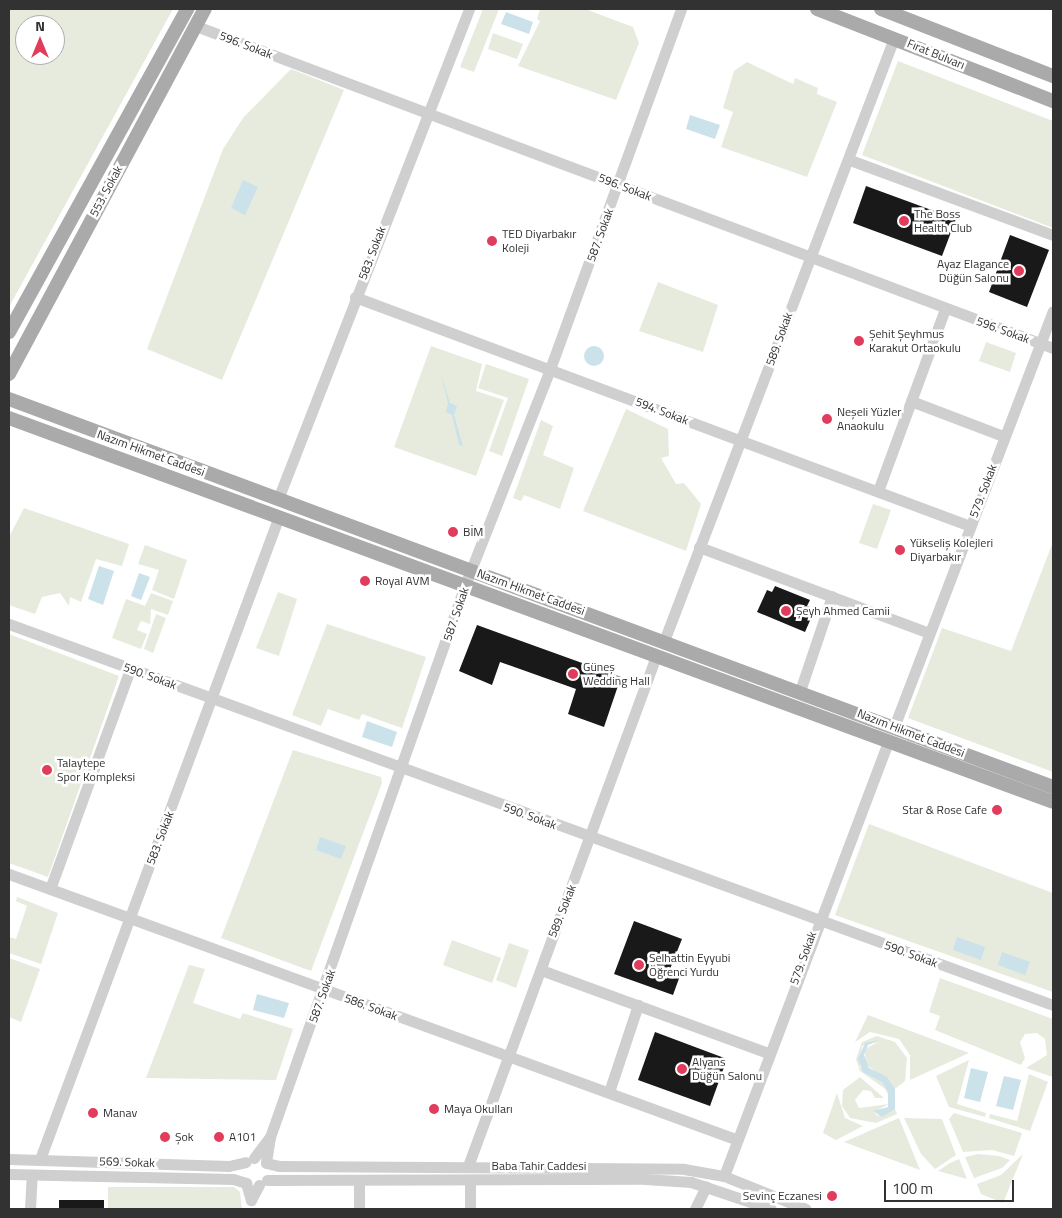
<!DOCTYPE html>
<meta charset="utf-8">
<style>
body{margin:0}
#map{position:relative;width:1062px;height:1218px;overflow:hidden;background:#fff;font-family:"Titillium Web",sans-serif}
div>[style]{position:absolute}
[style*='--x']{left:calc(var(--x)*1px);top:calc(var(--y)*1px);width:calc(var(--w)*1px);rotate:calc(var(--a)*1deg)}
.green>*{inset:0;background:#e6ebde}
.water>*{inset:0;background:#cbe2ea}
.round{border-radius:50%}
.building>*{inset:0;background:#191919}
.minor>*{height:11px;margin:-5.5px;padding:0 5.5px;transform-origin:5.5px;border-radius:5.5px;background:#cfcfcf}
.major>*{height:14px;margin:-7px;padding:0 7px;transform-origin:7px;border-radius:7px;background:#aaa}
.dots>*{width:14px;height:14px;translate:-50% -50%;box-sizing:border-box;border:2px solid #fff;border-radius:50%}
span{translate:-50% -50%;white-space:nowrap;text-align:center;line-height:1.15;-webkit-text-stroke:5px #fff;paint-order:stroke}
.street-label{font-size:12px;color:#323232}
.poi-label{font-size:12px;color:#323232}
.left{translate:0 -50%;text-align:left}
.right{translate:-100% -50%;text-align:right}
.frame{position:absolute;inset:0;border:10px solid #323232;pointer-events:none}
.north{position:absolute;left:15px;top:15px;width:50px;height:50px;box-sizing:border-box;background:#fff;border:1px solid #adadad;border-radius:50%;rotate:0deg;font-size:14px;font-weight:700;line-height:20px;text-align:center;color:#323232}
.north::after{content:'';display:block;margin:auto;width:18px;height:22px;background:#e13c5b;clip-path:polygon(50% 0,100% 100%,50% 72%,0 100%)}
.scale{position:absolute;left:884px;top:1180px;width:130px;height:22px;box-sizing:border-box;border:2px solid #323232;border-top:0;padding-left:6px;font-size:15px;line-height:18px;white-space:nowrap;color:#323232;-webkit-text-stroke:4px #fff;paint-order:stroke}
</style>
<div id="map">
<div class="green">
<div style="clip-path:polygon(evenodd,9px 9px,173px 9px,9px 307px,9px 9px,25px 25px,55px 25px,55px 55px,25px 55px,25px 25px)"></div>
<div style="clip-path:polygon(483px 9px,499px 9px,474px 72px,460px 67px)"></div>
<div style="clip-path:polygon(540px 9px,585px 9px,633px 27px,639px 43px,616px 100px,518px 66px,540px 21px,537px 19px)"></div>
<div style="clip-path:polygon(493px 33px,523px 44px,517px 59px,488px 49px)"></div>
<div style="clip-path:polygon(898px 61px,1053px 121px,1053px 228px,862px 155px)"></div>
<div style="clip-path:polygon(747px 62px,793px 84px,795px 78px,818px 88px,817px 94px,837px 102px,807px 177px,721px 147px,733px 112px,723px 108px,734px 71px)"></div>
<div style="clip-path:polygon(291px 69px,344px 90px,222px 380px,147px 349px,223px 149px,243px 118px)"></div>
<div style="clip-path:polygon(658px 282px,718px 305px,703px 352px,639px 331px)"></div>
<div style="clip-path:polygon(986px 342px,1016px 353px,1010px 372px,979px 361px)"></div>
<div style="clip-path:polygon(431px 346px,482px 364px,476px 391px,504px 400px,476px 476px,394px 447px)"></div>
<div style="clip-path:polygon(486px 364px,529px 379px,502px 456px,489px 451px,508px 398px,478px 388px)"></div>
<div style="clip-path:polygon(626px 409px,668px 429px,669px 456px,661px 458px,676px 484px,684px 483px,701px 504px,686px 551px,583px 511px)"></div>
<div style="clip-path:polygon(541px 420px,553px 426px,543px 455px,574px 468px,560px 509px,524px 495px,521px 501px,513px 498px)"></div>
<div style="clip-path:polygon(873px 504px,891px 510px,877px 549px,859px 543px)"></div>
<div style="clip-path:polygon(24px 508px,129px 544px,122px 566px,96px 559px,81px 602px,70px 597px,69px 606px,60px 593px,42px 597px,35px 614px,9px 605px,9px 537px)"></div>
<div style="clip-path:polygon(1053px 542px,1053px 772px,908px 718px,942px 628px,1011px 651px)"></div>
<div style="clip-path:polygon(145px 545px,187px 560px,174px 599px,152px 590px,159px 570px,138px 564px)"></div>
<div style="clip-path:polygon(278px 592px,297px 599px,279px 656px,256px 648px)"></div>
<div style="clip-path:polygon(151px 593px,173px 601px,168px 615px,151px 609px,150px 624px,141px 621px,137px 630px,147px 634px,141px 649px,112px 638px,126px 599px,145px 606px)"></div>
<div style="clip-path:polygon(156px 614px,166px 618px,153px 653px,144px 649px)"></div>
<div style="clip-path:polygon(327px 624px,426px 657px,402px 728px,362px 714px,359px 720px,328px 709px,321px 726px,292px 715px)"></div>
<div style="clip-path:polygon(9px 634px,119px 676px,48px 877px,9px 863px)"></div>
<div style="clip-path:polygon(293px 750px,381px 777px,382px 783px,311px 971px,221px 938px)"></div>
<div style="clip-path:polygon(869px 824px,1053px 893px,1053px 992px,835px 915px)"></div>
<div style="clip-path:polygon(17px 897px,58px 913px,41px 964px,9px 953px,9px 937px,16px 939px,27px 906px,16px 901px)"></div>
<div style="clip-path:polygon(452px 940px,501px 958px,492px 983px,443px 965px)"></div>
<div style="clip-path:polygon(509px 943px,529px 950px,516px 988px,496px 980px)"></div>
<div style="clip-path:polygon(9px 958px,40px 969px,21px 1022px,9px 1017px)"></div>
<div style="clip-path:polygon(189px 965px,205px 969px,193px 1003px,240px 1019px,243px 1013px,293px 1029px,276px 1080px,146px 1078px)"></div>
<div style="clip-path:polygon(940px 978px,1053px 1019px,1053px 1077px,1026px 1068px,1047px 1055px,1045px 1039px,1037px 1033px,1025px 1034px,1020px 1042px,1025px 1058px,1021px 1065px,935px 1030px,940px 1016px,929px 1012px)"></div>
<div style="clip-path:polygon(868px 1015px,969px 1053px,910px 1080px,910px 1055px,899px 1039px,870px 1032px,855px 1042px)"></div>
<div style="clip-path:polygon(877px 1036px,895px 1042px,907px 1058px,905px 1081px,895px 1089px,865px 1063px,865px 1049px,878px 1042px,862px 1046px,860px 1067px,882px 1082px,890px 1098px,884px 1088px,860px 1071px,856px 1059px,862px 1042px)"></div>
<div style="clip-path:polygon(969px 1060px,957px 1104px,986px 1113px,985px 1117px,949px 1107px,936px 1076px)"></div>
<div style="clip-path:polygon(1029px 1074px,1048px 1082px,1030px 1131px,989px 1118px,990px 1114px,1017px 1121px)"></div>
<div style="clip-path:polygon(860px 1077px,884px 1098px,875px 1098px,871px 1091px,863px 1090px,855px 1100px,859px 1108px,889px 1104px,874px 1112px,878px 1116px,895px 1109px,897px 1114px,876px 1123px,850px 1118px,842px 1106px,843px 1090px)"></div>
<div style="clip-path:polygon(837px 1093px,845px 1118px,863px 1126px,836px 1140px,823px 1133px)"></div>
<div style="clip-path:polygon(954px 1113px,1022px 1133px,1014px 1156px,992px 1150px,963px 1152px,949px 1119px)"></div>
<div style="clip-path:polygon(899px 1118px,920px 1170px,844px 1142px)"></div>
<div style="clip-path:polygon(904px 1118px,942px 1119px,956px 1155px,935px 1169px,921px 1154px)"></div>
<div style="clip-path:polygon(978px 1154px,999px 1156px,1010px 1160px,1002px 1168px,974px 1178px,965px 1157px)"></div>
<div style="clip-path:polygon(1023px 1154px,1003px 1203px,981px 1194px,977px 1184px,1001px 1175px)"></div>
<div style="clip-path:polygon(959px 1159px,967px 1179px,938px 1171px,950px 1163px)"></div>
<div style="clip-path:polygon(108px 1187px,234px 1187px,240px 1192px,242px 1209px,108px 1209px)"></div>
</div>
<div class="water">
<div style="clip-path:polygon(506px 12px,533px 22px,529px 34px,501px 24px)"></div>
<div style="clip-path:polygon(690px 115px,720px 125px,715px 139px,686px 129px)"></div>
<div style="clip-path:polygon(243px 180px,258px 187px,245px 215px,231px 208px)"></div>
<div class="round" style="left:584px;top:346px;width:20px;height:20px"></div>
<div style="clip-path:polygon(440px 371px,450px 403px,457px 406px,454px 415px,463px 446px,459px 445px,452px 415px,446px 412px,448px 403px)"></div>
<div style="clip-path:polygon(99px 566px,114px 571px,103px 605px,88px 599px)"></div>
<div style="clip-path:polygon(139px 573px,150px 577px,141px 600px,131px 596px)"></div>
<div style="clip-path:polygon(367px 721px,397px 732px,392px 747px,362px 737px)"></div>
<div style="clip-path:polygon(320px 837px,346px 846px,341px 859px,316px 850px)"></div>
<div style="clip-path:polygon(957px 937px,985px 947px,981px 960px,953px 950px)"></div>
<div style="clip-path:polygon(1002px 952px,1030px 962px,1025px 975px,998px 965px)"></div>
<div style="clip-path:polygon(257px 994px,289px 1003px,284px 1018px,253px 1010px)"></div>
<div style="clip-path:polygon(879px 1040px,868px 1045px,864px 1055px,869px 1068px,887px 1077px,895px 1089px,895px 1109px,882px 1117px,873px 1111px,888px 1107px,888px 1093px,882px 1082px,863px 1072px,858px 1059px,865px 1043px)"></div>
<div style="clip-path:polygon(971px 1068px,988px 1072px,980px 1102px,964px 1098px)"></div>
<div style="clip-path:polygon(1004px 1076px,1021px 1080px,1013px 1110px,996px 1106px)"></div>
</div>
<div class="building">
<div style="clip-path:polygon(866px 186px,956px 219px,942px 256px,853px 223px)"></div>
<div style="clip-path:polygon(1010px 235px,1049px 250px,1027px 307px,989px 292px)"></div>
<div style="clip-path:polygon(775px 586px,810px 600px,807px 606px,815px 609px,805px 632px,757px 612px,767px 590px,772px 592px)"></div>
<div style="clip-path:polygon(477px 625px,621px 677px,604px 727px,568px 714px,576px 689px,500px 662px,492px 685px,459px 671px)"></div>
<div style="clip-path:polygon(634px 921px,682px 939px,670px 969px,681px 973px,673px 995px,614px 974px)"></div>
<div style="clip-path:polygon(655px 1032px,727px 1059px,710px 1106px,638px 1080px)"></div>
<div style="clip-path:polygon(59px 1200px,104px 1200px,104px 1209px,59px 1209px)"></div>
</div>
<div class="minor">
<div style="--x:196;--y:26;--w:915;--a:20.59"></div>
<div style="--x:850;--y:160;--w:216;--a:20.3"></div>
<div style="--x:355;--y:297;--w:656;--a:20.42"></div>
<div style="--x:911;--y:401;--w:98;--a:20.8"></div>
<div style="--x:878;--y:491;--w:194;--a:-69.8"></div>
<div style="--x:278;--y:499;--w:526;--a:-68.7"></div>
<div style="--x:699;--y:547;--w:246;--a:20.5"></div>
<div style="--x:9;--y:624;--w:1111;--a:20.05"></div>
<div style="--x:664;--y:641;--w:645;--a:-69.12"></div>
<div style="--x:800;--y:691;--w:100;--a:-71.4"></div>
<div style="--x:894;--y:727;--w:445;--a:-69.1"></div>
<div style="--x:9;--y:874;--w:773;--a:20.05"></div>
<div style="--x:50;--y:889;--w:234;--a:-70"></div>
<div style="--x:541;--y:970;--w:242;--a:20.1"></div>
<div style="--x:609;--y:1092;--w:92;--a:-71.6"></div>
<div style="--x:270;--y:1137;--w:585;--a:-70.54"></div>
<div style="--x:465;--y:585;--w:232;--a:-68.5"></div>
<div style="--x:550;--y:369;--w:383;--a:-70"></div>
<div style="--x:254;--y:1158;--w:26;--a:-53"></div>
<div style="--x:270;--y:1137;--w:26;--a:99"></div>
<div style="--x:266;--y:1163;--w:13;--a:13"></div>
<div style="--x:279;--y:1166;--w:405;--a:0.4"></div>
<div style="--x:684;--y:1169;--w:41;--a:9.9"></div>
<div style="--x:724;--y:1176;--w:88;--a:21.9"></div>
<div style="--x:9;--y:1159;--w:220;--a:1.8"></div>
<div style="--x:229;--y:1166;--w:17;--a:-13"></div>
<div style="--x:40;--y:1159;--w:686;--a:-69.61"></div>
<div style="--x:468;--y:1166;--w:544;--a:-69.76"></div>
<div style="--x:9;--y:1174;--w:224;--a:1.3"></div>
<div style="--x:233;--y:1179;--w:14;--a:17"></div>
<div style="--x:246;--y:1183;--w:18;--a:74"></div>
<div style="--x:251;--y:1200;--w:17;--a:-62"></div>
<div style="--x:724;--y:1176;--w:464;--a:-69.3"></div>
<div style="--x:267;--y:1180;--w:378;--a:-0.2"></div>
<div style="--x:645;--y:1179;--w:46;--a:3.7"></div>
<div style="--x:691;--y:1182;--w:84;--a:18.6"></div>
<div style="--x:470;--y:1180;--w:29;--a:90"></div>
<div style="--x:30;--y:1209;--w:34;--a:-87"></div>
<div style="--x:359;--y:1209;--w:28;--a:-90"></div>
<div style="--x:695;--y:1209;--w:25;--a:-64"></div>
</div>
<div class="major">
<div style="--x:817;--y:9;--w:253;--a:21.3"></div>
<div style="--x:881;--y:9;--w:185;--a:21.3"></div>
<div style="--x:9;--y:332;--w:369;--a:-61.1"></div>
<div style="--x:9;--y:374;--w:414;--a:-61.8"></div>
<div style="--x:9;--y:399;--w:1114;--a:20.39"></div>
<div style="--x:9;--y:418;--w:1112;--a:20.19"></div>
</div>
<div class="dots">
<div style="left:904px;top:221px;background:#e13c5b"></div>
<div style="left:492px;top:241px;background:#e13c5b"></div>
<div style="left:1019px;top:271px;background:#e13c5b"></div>
<div style="left:859px;top:341px;background:#e13c5b"></div>
<div style="left:827px;top:419px;background:#e13c5b"></div>
<div style="left:453px;top:532px;background:#e13c5b"></div>
<div style="left:900px;top:550px;background:#e13c5b"></div>
<div style="left:365px;top:581px;background:#e13c5b"></div>
<div style="left:786px;top:611px;background:#e13c5b"></div>
<div style="left:573px;top:674px;background:#e13c5b"></div>
<div style="left:47px;top:770px;background:#e13c5b"></div>
<div style="left:997px;top:810px;background:#e13c5b"></div>
<div style="left:639px;top:965px;background:#e13c5b"></div>
<div style="left:682px;top:1069px;background:#e13c5b"></div>
<div style="left:434px;top:1109px;background:#e13c5b"></div>
<div style="left:93px;top:1113px;background:#e13c5b"></div>
<div style="left:165px;top:1137px;background:#e13c5b"></div>
<div style="left:219px;top:1137px;background:#e13c5b"></div>
<div style="left:832px;top:1196px;background:#e13c5b"></div>
</div>
<div class="street-label">
<span style="left:246px;top:45px;rotate:21deg">596. Sokak</span>
<span style="left:936px;top:54px;rotate:22deg">Fırat Bulvarı</span>
<span style="left:625px;top:187px;rotate:21deg">596. Sokak</span>
<span style="left:106px;top:191px;rotate:-62deg">553. Sokak</span>
<span style="left:600px;top:235px;rotate:-70deg">587. Sokak</span>
<span style="left:372px;top:253px;rotate:-69deg">583. Sokak</span>
<span style="left:1003px;top:330px;rotate:20deg">596. Sokak</span>
<span style="left:779px;top:339px;rotate:-70deg">589. Sokak</span>
<span style="left:662px;top:411px;rotate:21deg">594. Sokak</span>
<span style="left:151px;top:453px;rotate:20deg">Nazım Hikmet Caddesi</span>
<span style="left:983px;top:491px;rotate:-69deg">579. Sokak</span>
<span style="left:531px;top:592px;rotate:20deg">Nazım Hikmet Caddesi</span>
<span style="left:456px;top:614px;rotate:-71deg">587. Sokak</span>
<span style="left:150px;top:676px;rotate:20deg">590. Sokak</span>
<span style="left:911px;top:733px;rotate:21deg">Nazım Hikmet Caddesi</span>
<span style="left:530px;top:816px;rotate:20deg">590. Sokak</span>
<span style="left:160px;top:838px;rotate:-69deg">583. Sokak</span>
<span style="left:562px;top:911px;rotate:-68deg">589. Sokak</span>
<span style="left:911px;top:954px;rotate:20deg">590. Sokak</span>
<span style="left:803px;top:958px;rotate:-70deg">579. Sokak</span>
<span style="left:322px;top:996px;rotate:-70deg">587. Sokak</span>
<span style="left:371px;top:1007px;rotate:20deg">586. Sokak</span>
<span style="left:127px;top:1162px;rotate:2deg">569. Sokak</span>
<span style="left:539px;top:1166px">Baba Tahir Caddesi</span>
</div>
<div class="poi-label">
<span class="left" style="left:914px;top:221px">The Boss<br>Health Club</span>
<span class="left" style="left:502px;top:241px">TED Diyarbakır<br>Koleji</span>
<span class="right" style="left:1009px;top:271px">Ayaz Elagance<br>Düğün Salonu</span>
<span class="left" style="left:869px;top:341px">Şehit Şeyhmus<br>Karakut Ortaokulu</span>
<span class="left" style="left:837px;top:419px">Neşeli Yüzler<br>Anaokulu</span>
<span class="left" style="left:463px;top:532px">BİM</span>
<span class="left" style="left:910px;top:550px">Yükseliş Kolejleri<br>Diyarbakır</span>
<span class="left" style="left:375px;top:581px">Royal AVM</span>
<span class="left" style="left:796px;top:611px">Şeyh Ahmed Camii</span>
<span class="left" style="left:583px;top:674px">Güneş<br>Wedding Hall</span>
<span class="left" style="left:57px;top:770px">Talaytepe<br>Spor Kompleksi</span>
<span class="right" style="left:987px;top:810px">Star &amp; Rose Cafe</span>
<span class="left" style="left:649px;top:965px">Selhattin Eyyubi<br>Öğrenci Yurdu</span>
<span class="left" style="left:692px;top:1069px">Alyans<br>Düğün Salonu</span>
<span class="left" style="left:444px;top:1109px">Maya Okulları</span>
<span class="left" style="left:103px;top:1113px">Manav</span>
<span class="left" style="left:175px;top:1137px">Şok</span>
<span class="left" style="left:229px;top:1137px">A101</span>
<span class="right" style="left:822px;top:1196px">Sevinç Eczanesi</span>
</div>
<div class="frame"></div>
<div class="north">N</div>
<div class="scale">100 m</div>
</div>
